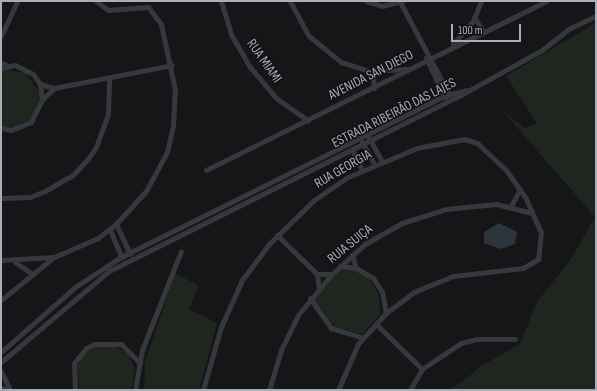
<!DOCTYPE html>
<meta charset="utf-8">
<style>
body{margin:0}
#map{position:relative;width:597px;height:391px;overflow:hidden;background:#161618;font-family:"Sofia Sans Condensed",sans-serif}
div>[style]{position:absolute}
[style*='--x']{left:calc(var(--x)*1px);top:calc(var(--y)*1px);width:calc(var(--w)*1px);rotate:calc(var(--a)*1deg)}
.green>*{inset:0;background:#1e261f}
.water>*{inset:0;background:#2c353c}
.minor>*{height:5px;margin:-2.5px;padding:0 2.5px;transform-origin:2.5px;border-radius:2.5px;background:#37383d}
span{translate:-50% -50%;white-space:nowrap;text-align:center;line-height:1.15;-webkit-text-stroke:3px #111113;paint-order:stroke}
.street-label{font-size:14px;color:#a8adb8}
.frame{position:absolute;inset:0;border:2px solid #a8adb8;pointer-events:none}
.scale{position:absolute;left:451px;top:24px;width:70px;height:18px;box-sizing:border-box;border:2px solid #a8adb8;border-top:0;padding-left:5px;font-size:12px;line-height:14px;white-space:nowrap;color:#a8adb8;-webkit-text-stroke:3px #111113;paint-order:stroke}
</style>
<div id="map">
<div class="green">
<div style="clip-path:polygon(596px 23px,596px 390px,451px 390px,483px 365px,520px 344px,537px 302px,571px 259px,595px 217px,502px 110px,525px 128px,537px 123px,506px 76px)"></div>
<div style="clip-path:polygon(1px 69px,25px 73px,39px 92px,40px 101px,30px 120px,15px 128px,1px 127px)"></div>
<div style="clip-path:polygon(341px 270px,356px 270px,369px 278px,379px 295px,380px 315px,362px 334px,335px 327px,315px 301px,326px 283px)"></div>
<div style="clip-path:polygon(175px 273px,199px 286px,189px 309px,217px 323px,199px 390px,144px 390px,145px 363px)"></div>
<div style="clip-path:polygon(99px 345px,115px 346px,129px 355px,135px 370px,131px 390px,80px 390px,77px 365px,84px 354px)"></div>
</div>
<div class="water">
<div style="clip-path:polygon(499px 223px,517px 232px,515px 244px,501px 249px,484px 243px,484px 232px)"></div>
</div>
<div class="minor">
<div style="--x:221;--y:1;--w:37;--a:73"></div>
<div style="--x:232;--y:36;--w:36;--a:60"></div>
<div style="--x:250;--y:67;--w:40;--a:50"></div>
<div style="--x:276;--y:98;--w:39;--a:35"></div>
<div style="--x:290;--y:1;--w:40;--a:62"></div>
<div style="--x:309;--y:36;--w:41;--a:39.1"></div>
<div style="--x:341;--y:62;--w:29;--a:18"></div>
<div style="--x:369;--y:71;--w:38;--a:-3"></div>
<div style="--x:366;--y:1;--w:17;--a:17"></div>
<div style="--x:382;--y:6;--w:21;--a:-14"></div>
<div style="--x:400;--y:2;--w:104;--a:62"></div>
<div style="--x:474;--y:17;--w:17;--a:57"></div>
<div style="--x:1;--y:36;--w:38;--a:-65"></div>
<div style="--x:453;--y:44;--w:30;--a:-49"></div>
<div style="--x:473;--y:21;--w:22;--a:-68"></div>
<div style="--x:426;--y:58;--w:44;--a:64.6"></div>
<div style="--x:1;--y:63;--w:9;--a:21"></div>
<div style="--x:1;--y:68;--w:14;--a:-12"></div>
<div style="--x:15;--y:65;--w:20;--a:27"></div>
<div style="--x:33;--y:74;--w:12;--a:55"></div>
<div style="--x:40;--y:84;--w:16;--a:83"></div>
<div style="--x:42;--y:100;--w:25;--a:117"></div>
<div style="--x:31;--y:122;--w:22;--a:158"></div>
<div style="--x:11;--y:130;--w:10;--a:-169"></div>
<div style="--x:369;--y:71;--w:6;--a:45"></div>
<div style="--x:373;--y:75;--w:13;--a:86"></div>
<div style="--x:40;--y:84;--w:15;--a:16"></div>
<div style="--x:54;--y:88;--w:120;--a:-11"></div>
<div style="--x:42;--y:100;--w:17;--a:-45"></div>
<div style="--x:369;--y:138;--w:25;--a:61"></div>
<div style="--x:362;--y:142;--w:25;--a:61"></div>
<div style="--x:352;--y:149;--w:23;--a:65"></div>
<div style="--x:206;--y:170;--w:380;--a:-26.4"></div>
<div style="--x:1;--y:198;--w:29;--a:-2"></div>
<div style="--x:30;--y:197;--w:16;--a:-22"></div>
<div style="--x:45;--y:191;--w:32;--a:-30"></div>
<div style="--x:73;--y:175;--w:22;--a:-47"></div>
<div style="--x:88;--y:159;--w:14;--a:-56"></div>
<div style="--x:96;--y:147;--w:35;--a:-70"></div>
<div style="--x:108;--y:114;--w:35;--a:-88"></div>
<div style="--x:511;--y:206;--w:19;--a:-62"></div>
<div style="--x:116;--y:224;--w:33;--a:65"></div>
<div style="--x:110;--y:230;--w:30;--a:67"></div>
<div style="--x:277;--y:235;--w:56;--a:44.3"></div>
<div style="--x:352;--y:255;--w:14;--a:73"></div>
<div style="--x:1;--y:260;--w:53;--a:-3.2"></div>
<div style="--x:15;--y:262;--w:21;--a:35"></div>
<div style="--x:340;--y:266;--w:16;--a:7"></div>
<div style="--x:356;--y:268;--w:20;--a:30"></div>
<div style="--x:373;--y:278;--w:17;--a:57"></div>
<div style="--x:382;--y:292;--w:21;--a:79"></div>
<div style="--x:317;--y:274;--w:15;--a:0"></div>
<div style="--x:317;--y:274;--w:14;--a:82"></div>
<div style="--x:310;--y:298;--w:37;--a:55"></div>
<div style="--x:331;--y:328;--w:34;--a:17"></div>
<div style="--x:1;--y:300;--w:68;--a:-39.1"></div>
<div style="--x:54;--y:257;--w:48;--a:-23.4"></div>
<div style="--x:98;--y:238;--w:23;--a:-38"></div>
<div style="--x:116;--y:224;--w:45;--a:-47.7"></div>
<div style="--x:146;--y:191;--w:44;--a:-61.7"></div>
<div style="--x:167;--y:152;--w:28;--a:-77"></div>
<div style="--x:173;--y:125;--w:35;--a:-87"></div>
<div style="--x:175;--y:90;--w:67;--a:-102"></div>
<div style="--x:161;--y:24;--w:21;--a:-127"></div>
<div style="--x:148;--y:7;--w:40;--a:175.7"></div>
<div style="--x:108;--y:10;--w:15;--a:-143"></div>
<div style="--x:376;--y:324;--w:64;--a:44.4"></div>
<div style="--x:1;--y:352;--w:98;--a:-41.3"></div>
<div style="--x:75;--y:287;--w:55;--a:-33.1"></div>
<div style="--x:121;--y:257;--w:361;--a:-26.5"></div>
<div style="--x:444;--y:96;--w:23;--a:-15"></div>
<div style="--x:1;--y:362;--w:141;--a:-40.1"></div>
<div style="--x:109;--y:271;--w:391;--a:-26.6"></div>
<div style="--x:459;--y:96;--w:95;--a:-29"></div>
<div style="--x:542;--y:50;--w:36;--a:-38"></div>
<div style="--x:570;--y:28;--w:29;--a:-25"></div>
<div style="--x:1;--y:371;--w:21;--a:65"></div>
<div style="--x:1;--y:388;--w:9;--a:13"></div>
<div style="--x:75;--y:390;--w:27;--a:-92"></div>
<div style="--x:74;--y:363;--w:19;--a:-51"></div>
<div style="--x:86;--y:348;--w:9;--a:-27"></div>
<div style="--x:94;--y:344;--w:27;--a:0"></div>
<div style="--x:121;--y:344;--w:25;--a:45"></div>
<div style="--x:135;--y:390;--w:41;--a:-80.1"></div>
<div style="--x:142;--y:350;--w:106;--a:-68.5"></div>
<div style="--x:203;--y:390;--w:66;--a:-74.1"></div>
<div style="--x:221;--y:327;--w:51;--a:-65.9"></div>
<div style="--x:242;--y:280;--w:45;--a:-53.1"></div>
<div style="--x:269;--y:244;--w:63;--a:-44.4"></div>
<div style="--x:314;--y:200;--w:41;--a:-34.1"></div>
<div style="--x:348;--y:177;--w:75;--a:-22.8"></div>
<div style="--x:417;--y:148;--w:48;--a:-10.8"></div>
<div style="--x:464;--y:139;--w:14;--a:17"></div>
<div style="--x:477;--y:143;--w:40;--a:43"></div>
<div style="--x:506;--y:170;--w:35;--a:55"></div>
<div style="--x:526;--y:199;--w:36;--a:66"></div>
<div style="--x:541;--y:232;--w:27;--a:96"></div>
<div style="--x:538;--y:259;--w:17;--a:149"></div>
<div style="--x:523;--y:268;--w:70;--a:173.5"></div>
<div style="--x:453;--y:276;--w:42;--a:157.7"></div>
<div style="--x:414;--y:292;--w:35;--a:143"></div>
<div style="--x:386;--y:313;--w:42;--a:132.1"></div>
<div style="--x:358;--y:344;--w:50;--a:113.5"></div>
<div style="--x:269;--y:390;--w:42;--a:-73.3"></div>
<div style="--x:281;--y:350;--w:39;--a:-64"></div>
<div style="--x:298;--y:315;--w:53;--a:-50.3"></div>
<div style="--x:332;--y:274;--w:45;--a:-42.3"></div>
<div style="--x:365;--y:244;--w:43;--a:-29.6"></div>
<div style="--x:402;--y:223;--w:46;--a:-17.7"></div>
<div style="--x:446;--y:209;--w:50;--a:-5.7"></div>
<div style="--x:496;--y:204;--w:37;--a:14"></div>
<div style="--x:410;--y:390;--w:24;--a:-60"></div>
<div style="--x:422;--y:369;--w:47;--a:-33.7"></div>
<div style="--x:461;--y:343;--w:16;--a:-14"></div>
<div style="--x:477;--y:339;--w:38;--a:0"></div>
</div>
<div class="street-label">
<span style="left:264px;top:61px;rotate:55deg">RUA MIAMI</span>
<span style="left:371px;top:75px;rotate:-27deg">AVENIDA SAN DIEGO</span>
<span style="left:394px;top:113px;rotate:-27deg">ESTRADA RIBEIRÃO DAS LAJES</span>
<span style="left:343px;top:169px;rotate:-30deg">RUA GEORGIA</span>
<span style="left:350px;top:244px;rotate:-39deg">RUIA SUIÇA</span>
</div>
<div class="frame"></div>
<div class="scale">100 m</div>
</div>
